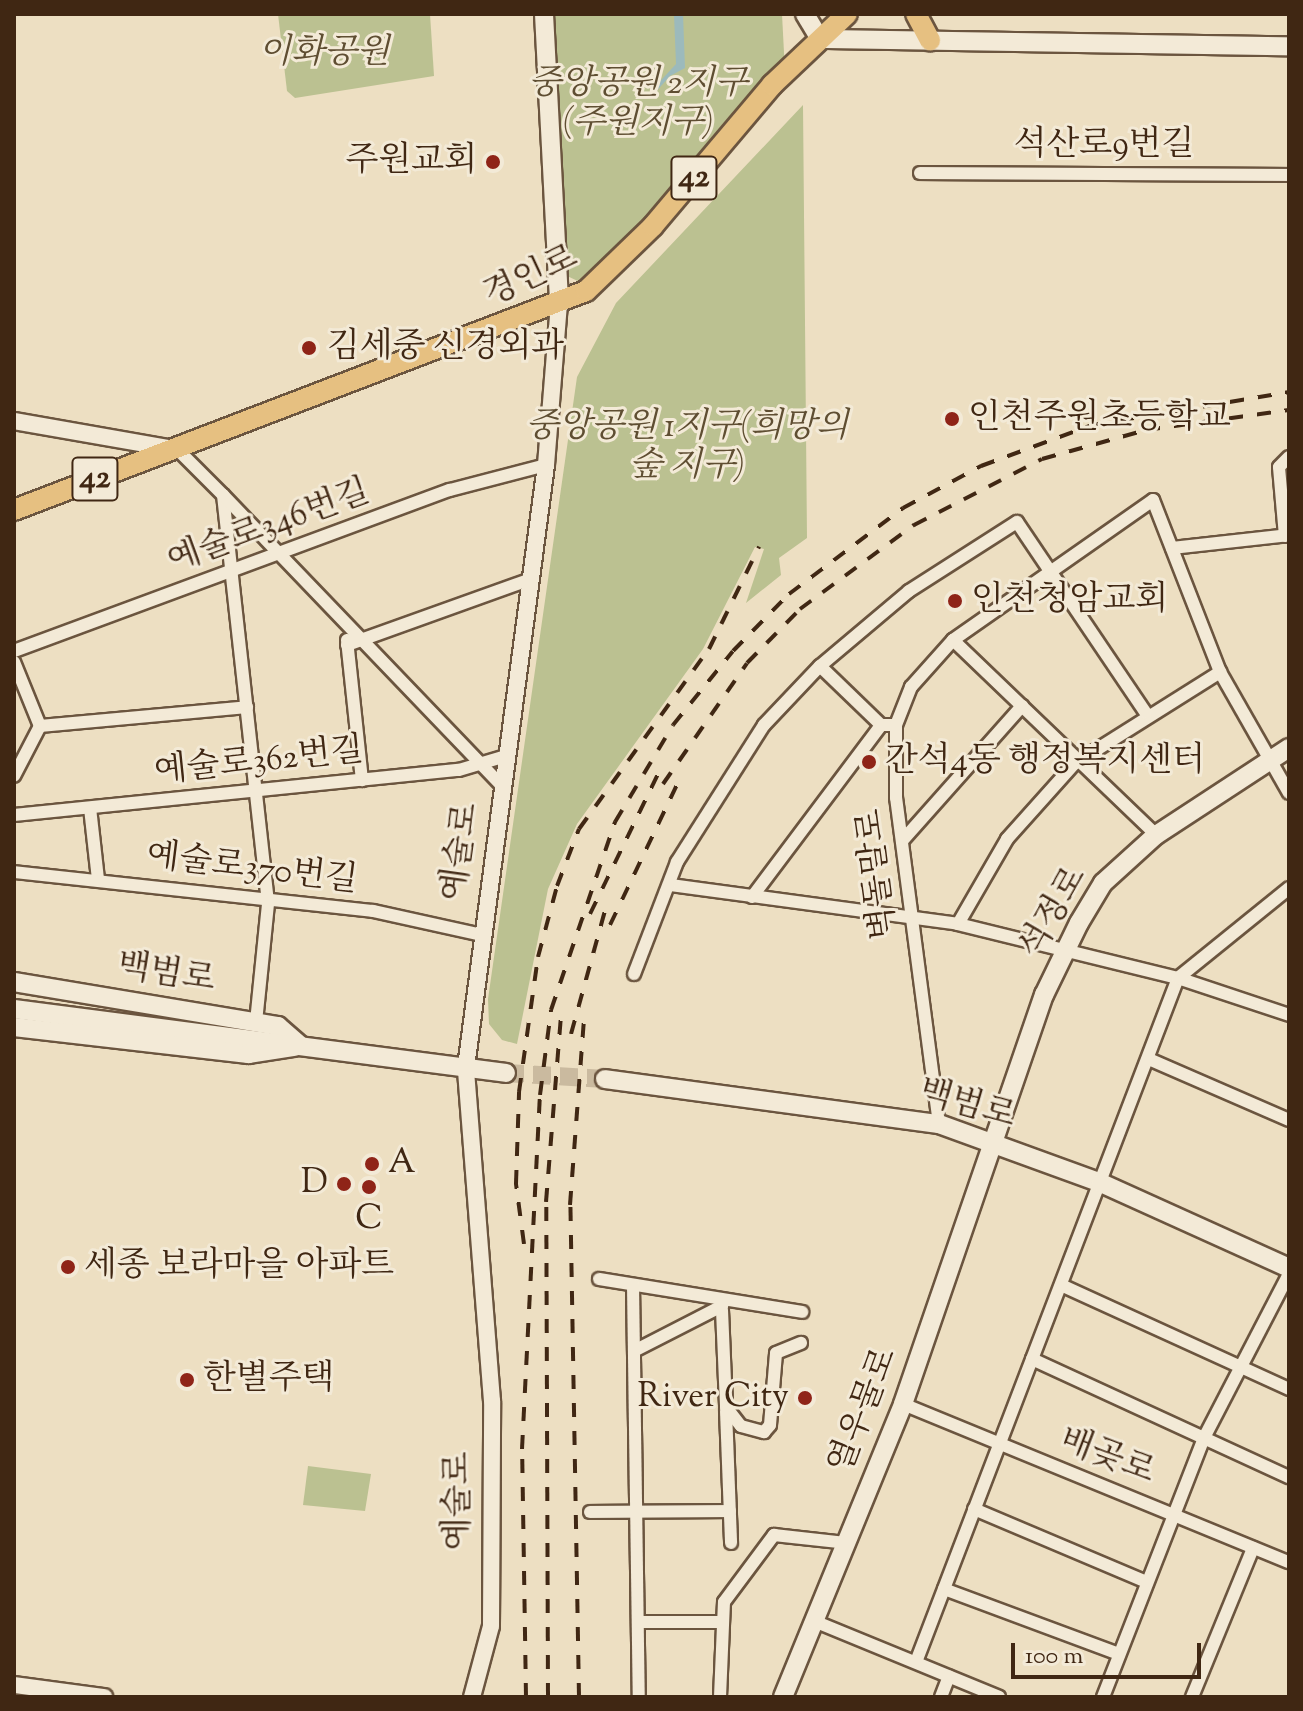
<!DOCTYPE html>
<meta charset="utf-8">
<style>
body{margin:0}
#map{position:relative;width:1303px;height:1711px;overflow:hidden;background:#eddfc2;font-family:"Sorts Mill Goudy","Noto Serif KR",serif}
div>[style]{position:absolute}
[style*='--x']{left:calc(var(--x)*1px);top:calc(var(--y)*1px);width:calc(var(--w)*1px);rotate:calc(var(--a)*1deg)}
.green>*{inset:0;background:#bbc191}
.water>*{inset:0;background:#9cbabc}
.secondary-tunnel>*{height:18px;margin-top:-9px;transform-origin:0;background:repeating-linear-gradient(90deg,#caba9f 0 18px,transparent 0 27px)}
.roads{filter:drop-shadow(2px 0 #6b553f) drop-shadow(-2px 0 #6b553f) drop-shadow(0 2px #6b553f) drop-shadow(0 -2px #6b553f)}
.minor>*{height:12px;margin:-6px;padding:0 6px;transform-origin:6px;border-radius:6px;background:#f3ead7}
.tertiary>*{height:16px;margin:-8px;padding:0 8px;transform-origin:8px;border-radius:8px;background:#f3ead7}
.secondary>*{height:18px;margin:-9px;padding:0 9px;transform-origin:9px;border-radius:9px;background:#f3ead7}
.primary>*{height:20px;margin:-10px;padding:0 10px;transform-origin:10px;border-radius:10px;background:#e6c081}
.rail>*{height:4px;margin-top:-2px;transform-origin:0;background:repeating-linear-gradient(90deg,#402713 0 14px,transparent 0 28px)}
.dots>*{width:22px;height:22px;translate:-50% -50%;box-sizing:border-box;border:4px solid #f3ead7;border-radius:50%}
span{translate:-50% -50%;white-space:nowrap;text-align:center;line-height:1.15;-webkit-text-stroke:6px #f3ead7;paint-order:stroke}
.shield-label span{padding:2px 6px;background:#f3ead7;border:2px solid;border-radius:6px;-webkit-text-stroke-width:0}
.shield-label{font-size:32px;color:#402713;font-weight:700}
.park-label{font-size:34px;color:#5f4e32;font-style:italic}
.street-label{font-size:34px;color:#402713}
.poi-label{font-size:34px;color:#402713}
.right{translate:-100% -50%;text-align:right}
.left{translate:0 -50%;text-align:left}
.frame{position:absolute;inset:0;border:16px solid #402713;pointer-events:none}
.scale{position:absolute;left:1011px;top:1643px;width:190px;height:36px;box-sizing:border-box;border:4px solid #402713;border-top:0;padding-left:10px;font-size:24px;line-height:28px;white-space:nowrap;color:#402713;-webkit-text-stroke:6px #f3ead7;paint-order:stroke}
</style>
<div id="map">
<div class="green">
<div style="clip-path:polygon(278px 14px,430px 14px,434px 76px,295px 98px,287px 91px)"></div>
<div style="clip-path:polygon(544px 14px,782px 14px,785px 72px,602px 280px,582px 283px,565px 275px)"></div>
<div style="clip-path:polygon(803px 105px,807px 538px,779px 558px,781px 575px,746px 603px,764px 549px,755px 547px,703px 649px,577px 824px,548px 889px,517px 1044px,502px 1040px,489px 1024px,488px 999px,577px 377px,616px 303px)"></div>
<div style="clip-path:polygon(308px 1466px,371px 1474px,365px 1511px,303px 1505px)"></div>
</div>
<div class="water">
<div style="clip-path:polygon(683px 14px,685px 68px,670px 76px,652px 96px,644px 99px,676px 64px,674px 15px)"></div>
</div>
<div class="secondary-tunnel">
<div style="--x:506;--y:1073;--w:99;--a:3.5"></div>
</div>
<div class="roads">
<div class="minor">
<div style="--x:920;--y:173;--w:369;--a:0.3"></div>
<div style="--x:177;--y:449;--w:65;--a:45"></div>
<div style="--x:223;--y:495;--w:411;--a:83.7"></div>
<div style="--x:268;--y:904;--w:119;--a:95.8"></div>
<div style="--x:223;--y:495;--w:403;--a:46.2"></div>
<div style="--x:1285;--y:536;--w:69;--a:-95"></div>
<div style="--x:1279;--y:467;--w:14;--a:-45"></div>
<div style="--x:1172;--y:548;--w:118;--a:-6.3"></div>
<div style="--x:347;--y:640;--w:141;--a:83.9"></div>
<div style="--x:953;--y:640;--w:281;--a:43.8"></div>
<div style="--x:347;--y:645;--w:193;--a:-19.7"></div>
<div style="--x:14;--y:651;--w:465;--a:-20.3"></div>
<div style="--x:450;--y:490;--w:99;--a:-14.6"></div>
<div style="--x:14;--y:662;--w:69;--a:67.9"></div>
<div style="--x:40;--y:726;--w:56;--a:117.5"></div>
<div style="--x:820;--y:666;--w:85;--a:44"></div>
<div style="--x:40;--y:726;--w:208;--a:-5.2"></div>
<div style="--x:90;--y:808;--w:71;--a:83.6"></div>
<div style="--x:14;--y:815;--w:447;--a:-5.8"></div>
<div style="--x:459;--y:770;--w:49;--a:-16.6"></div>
<div style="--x:902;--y:841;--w:181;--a:-48.4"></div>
<div style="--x:14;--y:872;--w:361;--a:6.2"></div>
<div style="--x:373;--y:911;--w:112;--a:12.4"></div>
<div style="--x:671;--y:885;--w:290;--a:7.7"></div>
<div style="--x:958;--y:924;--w:227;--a:13.8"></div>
<div style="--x:1178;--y:978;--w:117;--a:18.4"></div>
<div style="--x:752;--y:897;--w:215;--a:-53.1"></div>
<div style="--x:881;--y:725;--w:15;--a:0"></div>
<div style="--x:958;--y:924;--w:98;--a:-60"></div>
<div style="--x:1007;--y:839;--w:101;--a:-48.2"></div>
<div style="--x:1074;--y:764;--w:173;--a:-32.2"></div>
<div style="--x:634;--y:974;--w:120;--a:-69"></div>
<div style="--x:677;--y:862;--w:162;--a:-57.6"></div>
<div style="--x:764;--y:725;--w:81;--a:-46.5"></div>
<div style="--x:820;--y:666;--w:116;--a:-40.1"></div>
<div style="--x:909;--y:591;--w:128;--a:-32.6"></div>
<div style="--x:1017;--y:522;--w:230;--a:56"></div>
<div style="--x:1151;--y:1060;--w:150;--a:23.5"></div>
<div style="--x:939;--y:1124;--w:329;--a:-97.5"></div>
<div style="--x:896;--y:798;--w:73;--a:-90"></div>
<div style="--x:896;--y:725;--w:41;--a:-68.5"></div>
<div style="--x:911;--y:687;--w:63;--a:-48.2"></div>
<div style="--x:953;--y:640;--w:244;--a:-35"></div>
<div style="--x:1153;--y:500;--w:185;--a:68.7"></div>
<div style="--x:1220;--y:672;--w:139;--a:60.3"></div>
<div style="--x:599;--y:1279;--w:206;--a:9.2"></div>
<div style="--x:633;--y:1285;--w:412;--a:89.2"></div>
<div style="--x:1061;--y:1285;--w:251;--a:24.5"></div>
<div style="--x:722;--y:1310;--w:97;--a:87.6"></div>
<div style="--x:726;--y:1407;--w:24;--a:52"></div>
<div style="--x:741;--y:1426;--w:24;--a:15"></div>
<div style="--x:764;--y:1432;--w:9;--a:-49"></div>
<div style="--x:770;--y:1425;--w:72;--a:-85.2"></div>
<div style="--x:776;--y:1353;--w:27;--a:-22"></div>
<div style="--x:634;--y:1351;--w:99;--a:-27.1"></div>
<div style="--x:1032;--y:1359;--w:283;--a:24.7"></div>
<div style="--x:903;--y:1404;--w:417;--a:22.3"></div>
<div style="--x:726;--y:1411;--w:132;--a:87.8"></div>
<div style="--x:974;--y:1509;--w:188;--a:22.9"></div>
<div style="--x:590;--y:1512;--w:140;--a:-0.4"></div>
<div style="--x:944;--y:1589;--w:187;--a:20.4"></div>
<div style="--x:814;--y:1621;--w:200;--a:22.3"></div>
<div style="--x:638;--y:1622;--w:83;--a:0"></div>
<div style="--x:916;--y:1662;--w:732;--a:-69.04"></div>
<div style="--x:1178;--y:978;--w:143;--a:-39"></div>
<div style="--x:720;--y:1697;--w:95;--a:-87.6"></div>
<div style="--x:724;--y:1602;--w:84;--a:-53.3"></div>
<div style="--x:774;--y:1535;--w:72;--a:6.3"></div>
<div style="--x:941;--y:1697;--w:22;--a:-69"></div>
<div style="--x:1103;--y:1697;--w:280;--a:-68.7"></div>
<div style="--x:1205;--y:1436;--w:182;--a:-62.6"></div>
<div style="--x:1192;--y:1697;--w:161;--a:-67.7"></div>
</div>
<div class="tertiary">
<div style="--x:14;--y:421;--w:163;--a:9.9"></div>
<div style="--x:14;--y:1685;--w:91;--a:7.6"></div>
<div style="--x:472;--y:1697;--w:73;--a:-75"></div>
<div style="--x:491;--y:1626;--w:225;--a:-89.7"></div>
<div style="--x:492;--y:1401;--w:335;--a:-94.5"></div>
<div style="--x:466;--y:1067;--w:607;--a:-82.43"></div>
<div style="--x:546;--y:465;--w:161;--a:-85.4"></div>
</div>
<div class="secondary">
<div style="--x:544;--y:14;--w:291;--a:87"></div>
<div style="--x:805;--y:14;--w:29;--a:59"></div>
<div style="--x:820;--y:39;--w:469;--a:0.9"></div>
<div style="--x:14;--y:982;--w:268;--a:9.5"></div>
<div style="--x:278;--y:1026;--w:29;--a:41"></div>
<div style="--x:14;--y:1009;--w:496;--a:7.4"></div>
<div style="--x:14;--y:1027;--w:236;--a:6.6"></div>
<div style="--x:248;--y:1054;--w:47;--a:-8.7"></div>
<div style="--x:605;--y:1079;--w:337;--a:7.7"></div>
<div style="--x:939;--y:1124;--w:172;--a:20"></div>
<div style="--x:1101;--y:1183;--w:206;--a:24.3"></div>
<div style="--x:783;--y:1697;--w:317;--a:-67.7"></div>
<div style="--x:903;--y:1404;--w:433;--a:-71"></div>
<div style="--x:1044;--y:995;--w:80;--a:-64.1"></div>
<div style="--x:1079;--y:923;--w:47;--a:-59"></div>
<div style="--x:1103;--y:883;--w:72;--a:-42.2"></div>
<div style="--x:1156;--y:835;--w:159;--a:-33.2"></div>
</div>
<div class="primary">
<div style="--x:916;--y:14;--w:30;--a:62"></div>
<div style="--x:14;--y:510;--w:612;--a:-20.95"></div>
<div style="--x:586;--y:291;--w:93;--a:-44.1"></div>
<div style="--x:653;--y:226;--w:185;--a:-49.8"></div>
<div style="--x:772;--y:85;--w:103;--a:-43.4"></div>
</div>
</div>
<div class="rail">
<div style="--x:663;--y:784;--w:147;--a:-55.2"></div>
<div style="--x:747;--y:663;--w:76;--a:-45.5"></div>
<div style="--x:800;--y:609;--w:142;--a:-36.4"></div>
<div style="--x:914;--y:525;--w:144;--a:-27.3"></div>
<div style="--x:1042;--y:459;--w:108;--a:-15.6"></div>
<div style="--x:1146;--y:430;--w:144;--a:-8"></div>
<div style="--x:590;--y:914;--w:165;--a:-64.1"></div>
<div style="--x:610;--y:925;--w:167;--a:-64.5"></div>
<div style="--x:571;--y:1034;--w:136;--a:-74.6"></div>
<div style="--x:524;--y:1244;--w:61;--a:-97.6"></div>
<div style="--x:516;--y:1184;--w:92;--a:-88.1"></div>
<div style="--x:519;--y:1092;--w:136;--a:-82"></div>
<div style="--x:538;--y:957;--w:73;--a:-75"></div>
<div style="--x:557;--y:886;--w:61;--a:-68.9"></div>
<div style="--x:579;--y:829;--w:222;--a:-54.2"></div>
<div style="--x:709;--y:649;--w:114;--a:-63.9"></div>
<div style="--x:526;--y:1697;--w:248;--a:-90.9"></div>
<div style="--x:522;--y:1449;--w:354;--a:-87.1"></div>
<div style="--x:540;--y:1095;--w:86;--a:-82.6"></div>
<div style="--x:551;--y:1010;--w:199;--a:-71.2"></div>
<div style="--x:615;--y:822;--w:113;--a:-59.1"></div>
<div style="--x:673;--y:725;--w:95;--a:-51"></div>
<div style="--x:733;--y:651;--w:80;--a:-45.5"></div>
<div style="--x:789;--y:594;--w:143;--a:-37"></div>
<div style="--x:903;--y:508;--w:89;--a:-28.3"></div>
<div style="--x:981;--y:466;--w:118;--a:-20.3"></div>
<div style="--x:1092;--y:425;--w:200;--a:-9.5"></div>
<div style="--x:548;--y:1697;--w:495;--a:-90.2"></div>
<div style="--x:546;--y:1202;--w:189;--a:-85.4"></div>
<div style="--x:579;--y:1697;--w:492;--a:-91"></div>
<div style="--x:570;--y:1205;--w:188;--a:-85.7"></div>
</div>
<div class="dots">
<div style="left:493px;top:162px;background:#8f2418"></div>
<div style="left:309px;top:348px;background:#8f2418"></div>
<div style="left:952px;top:419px;background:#8f2418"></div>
<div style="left:955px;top:601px;background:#8f2418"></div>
<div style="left:869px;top:762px;background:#8f2418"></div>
<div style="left:372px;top:1164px;background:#8f2418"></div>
<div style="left:344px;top:1184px;background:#8f2418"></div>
<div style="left:369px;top:1187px;background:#8f2418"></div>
<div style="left:68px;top:1267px;background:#8f2418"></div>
<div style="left:187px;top:1380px;background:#8f2418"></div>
<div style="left:805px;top:1398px;background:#8f2418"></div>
</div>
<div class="shield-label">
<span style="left:694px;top:178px">42</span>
<span style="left:95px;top:479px">42</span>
</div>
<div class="park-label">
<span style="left:324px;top:54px">이화공원</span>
<span style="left:638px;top:104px">중앙공원 2지구<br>(주원지구)</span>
<span style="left:687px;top:447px">중앙공원 1지구(희망의<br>숲 지구)</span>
</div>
<div class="street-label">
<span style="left:1104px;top:146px">석산로9번길</span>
<span style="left:531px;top:277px;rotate:-25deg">경인로</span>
<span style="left:269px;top:527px;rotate:-20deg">예술로346번길</span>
<span style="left:259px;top:762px;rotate:-6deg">예술로362번길</span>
<span style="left:461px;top:852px;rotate:-82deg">예술로</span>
<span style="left:252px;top:869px;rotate:7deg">예술로370번길</span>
<span style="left:878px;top:874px;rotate:-97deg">벽돌말로</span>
<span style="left:1054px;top:913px;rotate:-60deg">석정로</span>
<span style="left:166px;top:974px;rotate:9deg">백범로</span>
<span style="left:967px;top:1105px;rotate:16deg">백범로</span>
<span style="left:864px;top:1411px;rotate:-69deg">열우물로</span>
<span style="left:1107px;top:1457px;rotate:21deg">배곶로</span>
<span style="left:459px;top:1501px;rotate:-90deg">예술로</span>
</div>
<div class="poi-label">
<span class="right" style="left:477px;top:162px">주원교회</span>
<span class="left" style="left:327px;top:348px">김세중 신경외과</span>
<span class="left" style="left:968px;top:419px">인천주원초등학교</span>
<span class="left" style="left:971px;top:601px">인천청암교회</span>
<span class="left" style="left:885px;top:762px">간석4동 행정복지센터</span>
<span class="left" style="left:388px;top:1164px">A</span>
<span class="right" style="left:328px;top:1184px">D</span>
<span style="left:369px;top:1220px">C</span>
<span class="left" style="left:84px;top:1267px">세종 보라마을 아파트</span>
<span class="left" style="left:203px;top:1380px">한별주택</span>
<span class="right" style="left:789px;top:1398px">River City</span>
</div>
<div class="frame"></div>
<div class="scale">100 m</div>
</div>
